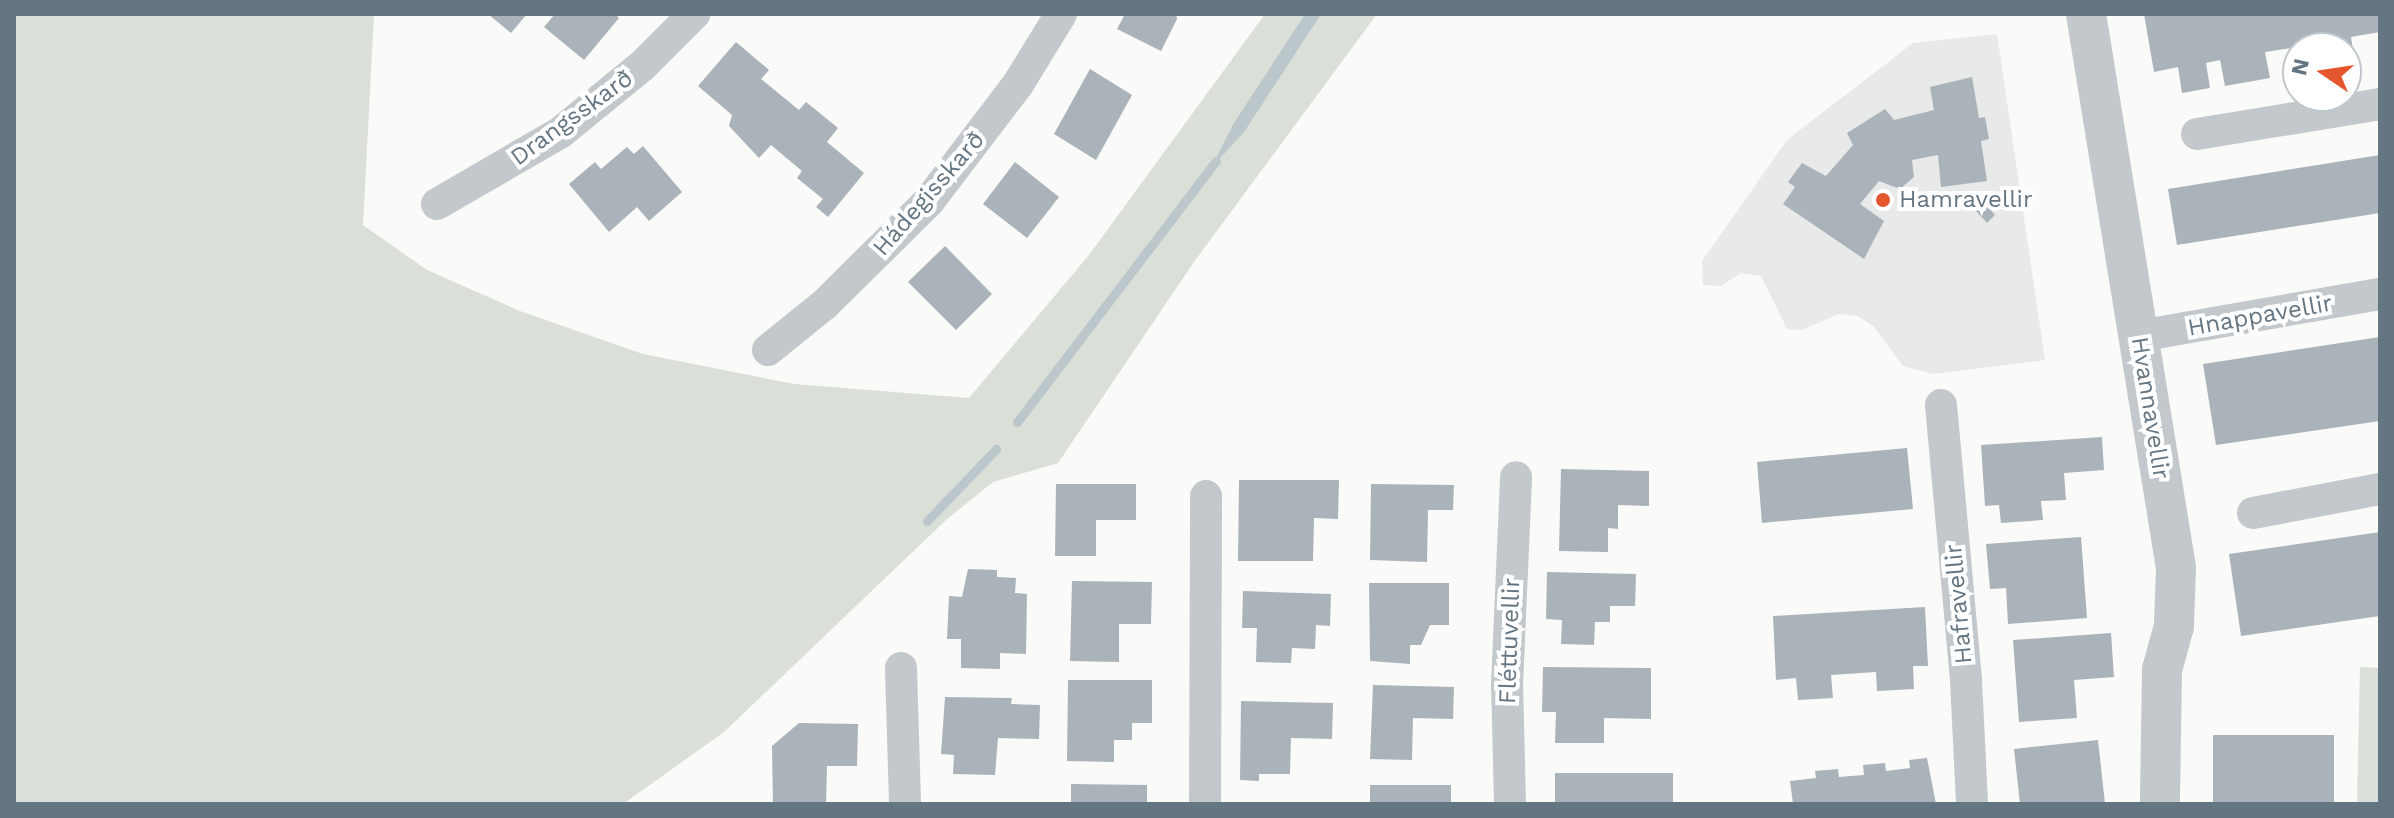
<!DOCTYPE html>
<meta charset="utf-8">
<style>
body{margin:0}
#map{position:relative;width:2394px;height:818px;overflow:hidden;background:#fafaf8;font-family:"Work Sans",sans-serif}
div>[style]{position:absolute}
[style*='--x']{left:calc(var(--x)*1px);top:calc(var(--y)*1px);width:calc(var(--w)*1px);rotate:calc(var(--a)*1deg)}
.built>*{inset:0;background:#e8e9e9}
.green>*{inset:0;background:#dadfd7}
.water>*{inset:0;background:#bbc7cb}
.stream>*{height:9px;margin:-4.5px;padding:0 4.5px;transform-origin:4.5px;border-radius:4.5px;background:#bbc7cb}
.building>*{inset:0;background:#aab3b9}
.minor>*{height:32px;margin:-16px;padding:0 16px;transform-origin:16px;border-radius:16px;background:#c3c8cc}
.tertiary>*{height:40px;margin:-20px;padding:0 20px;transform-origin:20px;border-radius:20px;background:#c3c8cc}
.dots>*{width:22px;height:22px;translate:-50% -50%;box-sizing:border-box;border:4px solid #fff;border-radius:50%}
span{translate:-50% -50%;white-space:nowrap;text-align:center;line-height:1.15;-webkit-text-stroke:8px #fff;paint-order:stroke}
.street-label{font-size:24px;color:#657683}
.poi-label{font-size:24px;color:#657683}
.left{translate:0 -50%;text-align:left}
.frame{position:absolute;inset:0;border:16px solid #657683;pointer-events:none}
.north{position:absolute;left:2282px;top:32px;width:80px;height:80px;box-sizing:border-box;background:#fff;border:2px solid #c1c8cd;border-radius:50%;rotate:283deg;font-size:22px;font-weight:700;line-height:32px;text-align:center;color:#657683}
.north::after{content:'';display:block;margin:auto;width:28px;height:36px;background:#e4572e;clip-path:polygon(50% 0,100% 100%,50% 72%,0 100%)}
</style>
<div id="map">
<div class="built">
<div style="clip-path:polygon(1997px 34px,2045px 360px,1933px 374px,1903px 366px,1874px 327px,1858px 316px,1838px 314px,1802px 330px,1787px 329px,1761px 276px,1741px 273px,1721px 286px,1703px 285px,1702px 261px,1787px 140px,1913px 43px)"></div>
</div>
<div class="green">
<div style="clip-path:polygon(14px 14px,374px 14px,363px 225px,427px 270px,520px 311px,643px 354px,794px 384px,969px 398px,1089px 255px,1265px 14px,1377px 14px,1194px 262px,1058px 463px,993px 482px,946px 520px,724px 732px,623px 804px,14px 804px)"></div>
<div style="clip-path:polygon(2360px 667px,2380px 668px,2380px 804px,2357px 804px)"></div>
</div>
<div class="water">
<div style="clip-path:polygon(1305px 14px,1321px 14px,1244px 132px,1211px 168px,1234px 123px)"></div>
</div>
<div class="stream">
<div style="--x:1017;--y:422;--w:328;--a:-52.7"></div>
<div style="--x:927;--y:521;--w:100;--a:-46.2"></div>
</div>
<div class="building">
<div style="clip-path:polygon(488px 14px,527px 14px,511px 33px)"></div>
<div style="clip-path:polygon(555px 14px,615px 14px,619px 18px,584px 60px,544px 27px)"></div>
<div style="clip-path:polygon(1125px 14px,1176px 14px,1177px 19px,1161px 51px,1117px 29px)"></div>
<div style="clip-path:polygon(2144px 14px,2380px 14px,2380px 32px,2351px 37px,2355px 64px,2346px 65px,2346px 48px,2304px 46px,2265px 52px,2270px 78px,2225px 86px,2220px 60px,2206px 63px,2210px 88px,2182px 93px,2178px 67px,2154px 72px)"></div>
<div style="clip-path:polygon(736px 42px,769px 70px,761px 79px,799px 110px,806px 102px,838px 128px,827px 142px,864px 173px,828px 217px,816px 207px,823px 199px,797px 178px,802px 171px,771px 145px,759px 158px,729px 126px,732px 115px,698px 86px)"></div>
<div style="clip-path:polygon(1090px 69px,1132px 95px,1096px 160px,1054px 134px)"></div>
<div style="clip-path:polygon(1972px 77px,1979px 118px,1985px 117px,1989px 139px,1981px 141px,1987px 181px,1941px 187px,1938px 155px,1912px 160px,1914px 177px,1900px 189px,1879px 181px,1860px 204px,1884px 221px,1864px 259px,1783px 204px,1795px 187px,1788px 182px,1802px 163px,1826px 176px,1853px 145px,1847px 133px,1885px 109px,1894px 120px,1934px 110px,1930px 87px)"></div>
<div style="clip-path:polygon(643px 146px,682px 192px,649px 221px,637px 207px,609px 232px,569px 184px,595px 162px,601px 169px,627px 147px,634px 154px)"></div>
<div style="clip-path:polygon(2380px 155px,2380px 213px,2177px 245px,2168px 189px)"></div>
<div style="clip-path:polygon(1015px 162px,1059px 197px,1027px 238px,983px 204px)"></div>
<div style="clip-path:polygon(1984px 203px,1995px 215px,1987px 223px,1976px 211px)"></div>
<div style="clip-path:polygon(945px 246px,992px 294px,956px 330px,908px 282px)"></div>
<div style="clip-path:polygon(2380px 337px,2380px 421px,2216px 445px,2203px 364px)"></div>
<div style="clip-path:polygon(2102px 437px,2104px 470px,2064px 473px,2066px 500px,2041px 501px,2043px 520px,2001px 523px,1999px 505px,1985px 506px,1981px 445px)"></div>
<div style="clip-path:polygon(1907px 448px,1913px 509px,1762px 523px,1757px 462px)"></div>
<div style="clip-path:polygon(1561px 469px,1649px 471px,1649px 506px,1618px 505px,1618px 529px,1608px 528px,1608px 552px,1559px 551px)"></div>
<div style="clip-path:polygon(1239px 480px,1339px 480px,1338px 519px,1314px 518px,1313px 561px,1238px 561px)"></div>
<div style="clip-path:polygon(1056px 484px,1136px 484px,1136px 520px,1096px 520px,1096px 556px,1055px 556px)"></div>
<div style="clip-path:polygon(1371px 484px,1454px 485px,1453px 510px,1428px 510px,1427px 562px,1370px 560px)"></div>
<div style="clip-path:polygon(2380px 532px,2380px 616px,2241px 636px,2229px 554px)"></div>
<div style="clip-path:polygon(2081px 537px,2087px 618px,2008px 624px,2006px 588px,1990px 589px,1986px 544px)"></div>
<div style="clip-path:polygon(968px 569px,997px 570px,997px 577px,1016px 578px,1015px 593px,1027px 594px,1026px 654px,1000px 653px,1000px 669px,961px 668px,961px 639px,947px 639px,949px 596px,962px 597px)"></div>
<div style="clip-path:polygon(1547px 572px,1636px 574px,1635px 606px,1610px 606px,1610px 622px,1595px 622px,1594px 645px,1561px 644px,1562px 620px,1546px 619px)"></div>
<div style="clip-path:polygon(1072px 581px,1152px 582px,1151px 624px,1119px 624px,1119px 662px,1070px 661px)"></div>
<div style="clip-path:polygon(1369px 583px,1449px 583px,1449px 625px,1430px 625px,1421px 645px,1410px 645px,1410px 664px,1370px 661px)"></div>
<div style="clip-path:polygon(1243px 591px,1331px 594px,1330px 626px,1316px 625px,1315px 649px,1292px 648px,1291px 663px,1256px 662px,1257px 628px,1242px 628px)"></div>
<div style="clip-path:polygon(1925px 607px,1928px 666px,1913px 666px,1914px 689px,1877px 691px,1876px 672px,1831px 675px,1833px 698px,1798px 700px,1796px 678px,1776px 680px,1773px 616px)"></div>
<div style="clip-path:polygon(2111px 633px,2114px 677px,2074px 680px,2077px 718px,2019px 722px,2013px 640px)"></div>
<div style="clip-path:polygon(1543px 667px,1651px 668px,1651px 719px,1604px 718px,1604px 743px,1555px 743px,1556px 712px,1542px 712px)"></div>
<div style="clip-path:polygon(1068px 680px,1152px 680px,1152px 723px,1132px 723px,1132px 740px,1114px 740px,1114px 762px,1067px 761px)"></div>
<div style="clip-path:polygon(1373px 685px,1454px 687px,1453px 719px,1413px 718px,1412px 760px,1370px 759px)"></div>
<div style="clip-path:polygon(945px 697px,1012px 698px,1011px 704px,1040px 705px,1039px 739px,998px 738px,995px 775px,953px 774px,954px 755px,941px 754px)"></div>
<div style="clip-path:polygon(1241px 701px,1333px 703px,1332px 739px,1291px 738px,1290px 774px,1259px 774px,1259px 781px,1240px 780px)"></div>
<div style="clip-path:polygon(799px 723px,858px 724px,857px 766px,827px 766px,826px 804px,773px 804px,772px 746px)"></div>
<div style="clip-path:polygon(2213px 735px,2334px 735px,2334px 804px,2213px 804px)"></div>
<div style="clip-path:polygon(2098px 740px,2105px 804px,2020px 804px,2014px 749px)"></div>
<div style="clip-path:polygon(1927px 758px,1936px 804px,1793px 804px,1790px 781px,1816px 778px,1815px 771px,1838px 769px,1839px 777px,1864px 775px,1863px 765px,1885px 763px,1886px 771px,1910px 768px,1909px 760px)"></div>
<div style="clip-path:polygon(1555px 773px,1673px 773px,1673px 803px,1555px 804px)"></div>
<div style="clip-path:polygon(1071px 784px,1147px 785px,1147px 804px,1071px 804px)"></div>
<div style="clip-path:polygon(1370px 785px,1451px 785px,1451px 804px,1370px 804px)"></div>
</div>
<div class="minor">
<div style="--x:2197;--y:134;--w:185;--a:-9.3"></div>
<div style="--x:437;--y:204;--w:143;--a:-30.1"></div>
<div style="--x:561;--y:132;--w:104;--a:-39.2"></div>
<div style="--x:642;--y:66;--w:74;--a:-45"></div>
<div style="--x:2139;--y:336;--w:245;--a:-9.9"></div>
<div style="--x:768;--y:350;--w:73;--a:-38.9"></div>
<div style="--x:825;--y:304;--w:146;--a:-44.7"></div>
<div style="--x:929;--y:201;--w:147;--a:-52.7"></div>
<div style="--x:1018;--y:84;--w:82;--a:-58.4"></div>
<div style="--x:1941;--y:405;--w:276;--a:84.8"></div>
<div style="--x:1966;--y:680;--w:124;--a:87.2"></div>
<div style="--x:2253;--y:513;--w:129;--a:-10.7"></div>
<div style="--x:901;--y:668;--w:136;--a:88.3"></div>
<div style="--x:1205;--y:804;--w:308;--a:-89.8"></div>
<div style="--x:1510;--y:804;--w:119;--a:-91.4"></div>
<div style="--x:1507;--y:685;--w:208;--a:-87.5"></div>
</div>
<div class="tertiary">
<div style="--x:2086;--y:14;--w:561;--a:80.77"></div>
<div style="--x:2176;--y:568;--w:58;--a:92"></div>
<div style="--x:2174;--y:626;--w:46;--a:105.3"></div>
<div style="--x:2162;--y:670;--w:134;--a:90.9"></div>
</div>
<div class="dots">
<div style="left:1883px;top:200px;background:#e4572e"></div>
</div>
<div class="street-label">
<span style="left:572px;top:118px;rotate:-36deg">Drangsskarð</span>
<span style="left:929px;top:194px;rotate:-49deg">Hádegisskarð</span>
<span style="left:2260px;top:316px;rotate:-10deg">Hnappavellir</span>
<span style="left:2150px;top:408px;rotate:81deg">Hvannavellir</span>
<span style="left:1959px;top:604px;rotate:-95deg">Hafravellir</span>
<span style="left:1510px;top:641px;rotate:-88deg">Fléttuvellir</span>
</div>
<div class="poi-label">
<span class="left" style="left:1899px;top:200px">Hamravellir</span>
</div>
<div class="frame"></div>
<div class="north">N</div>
</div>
